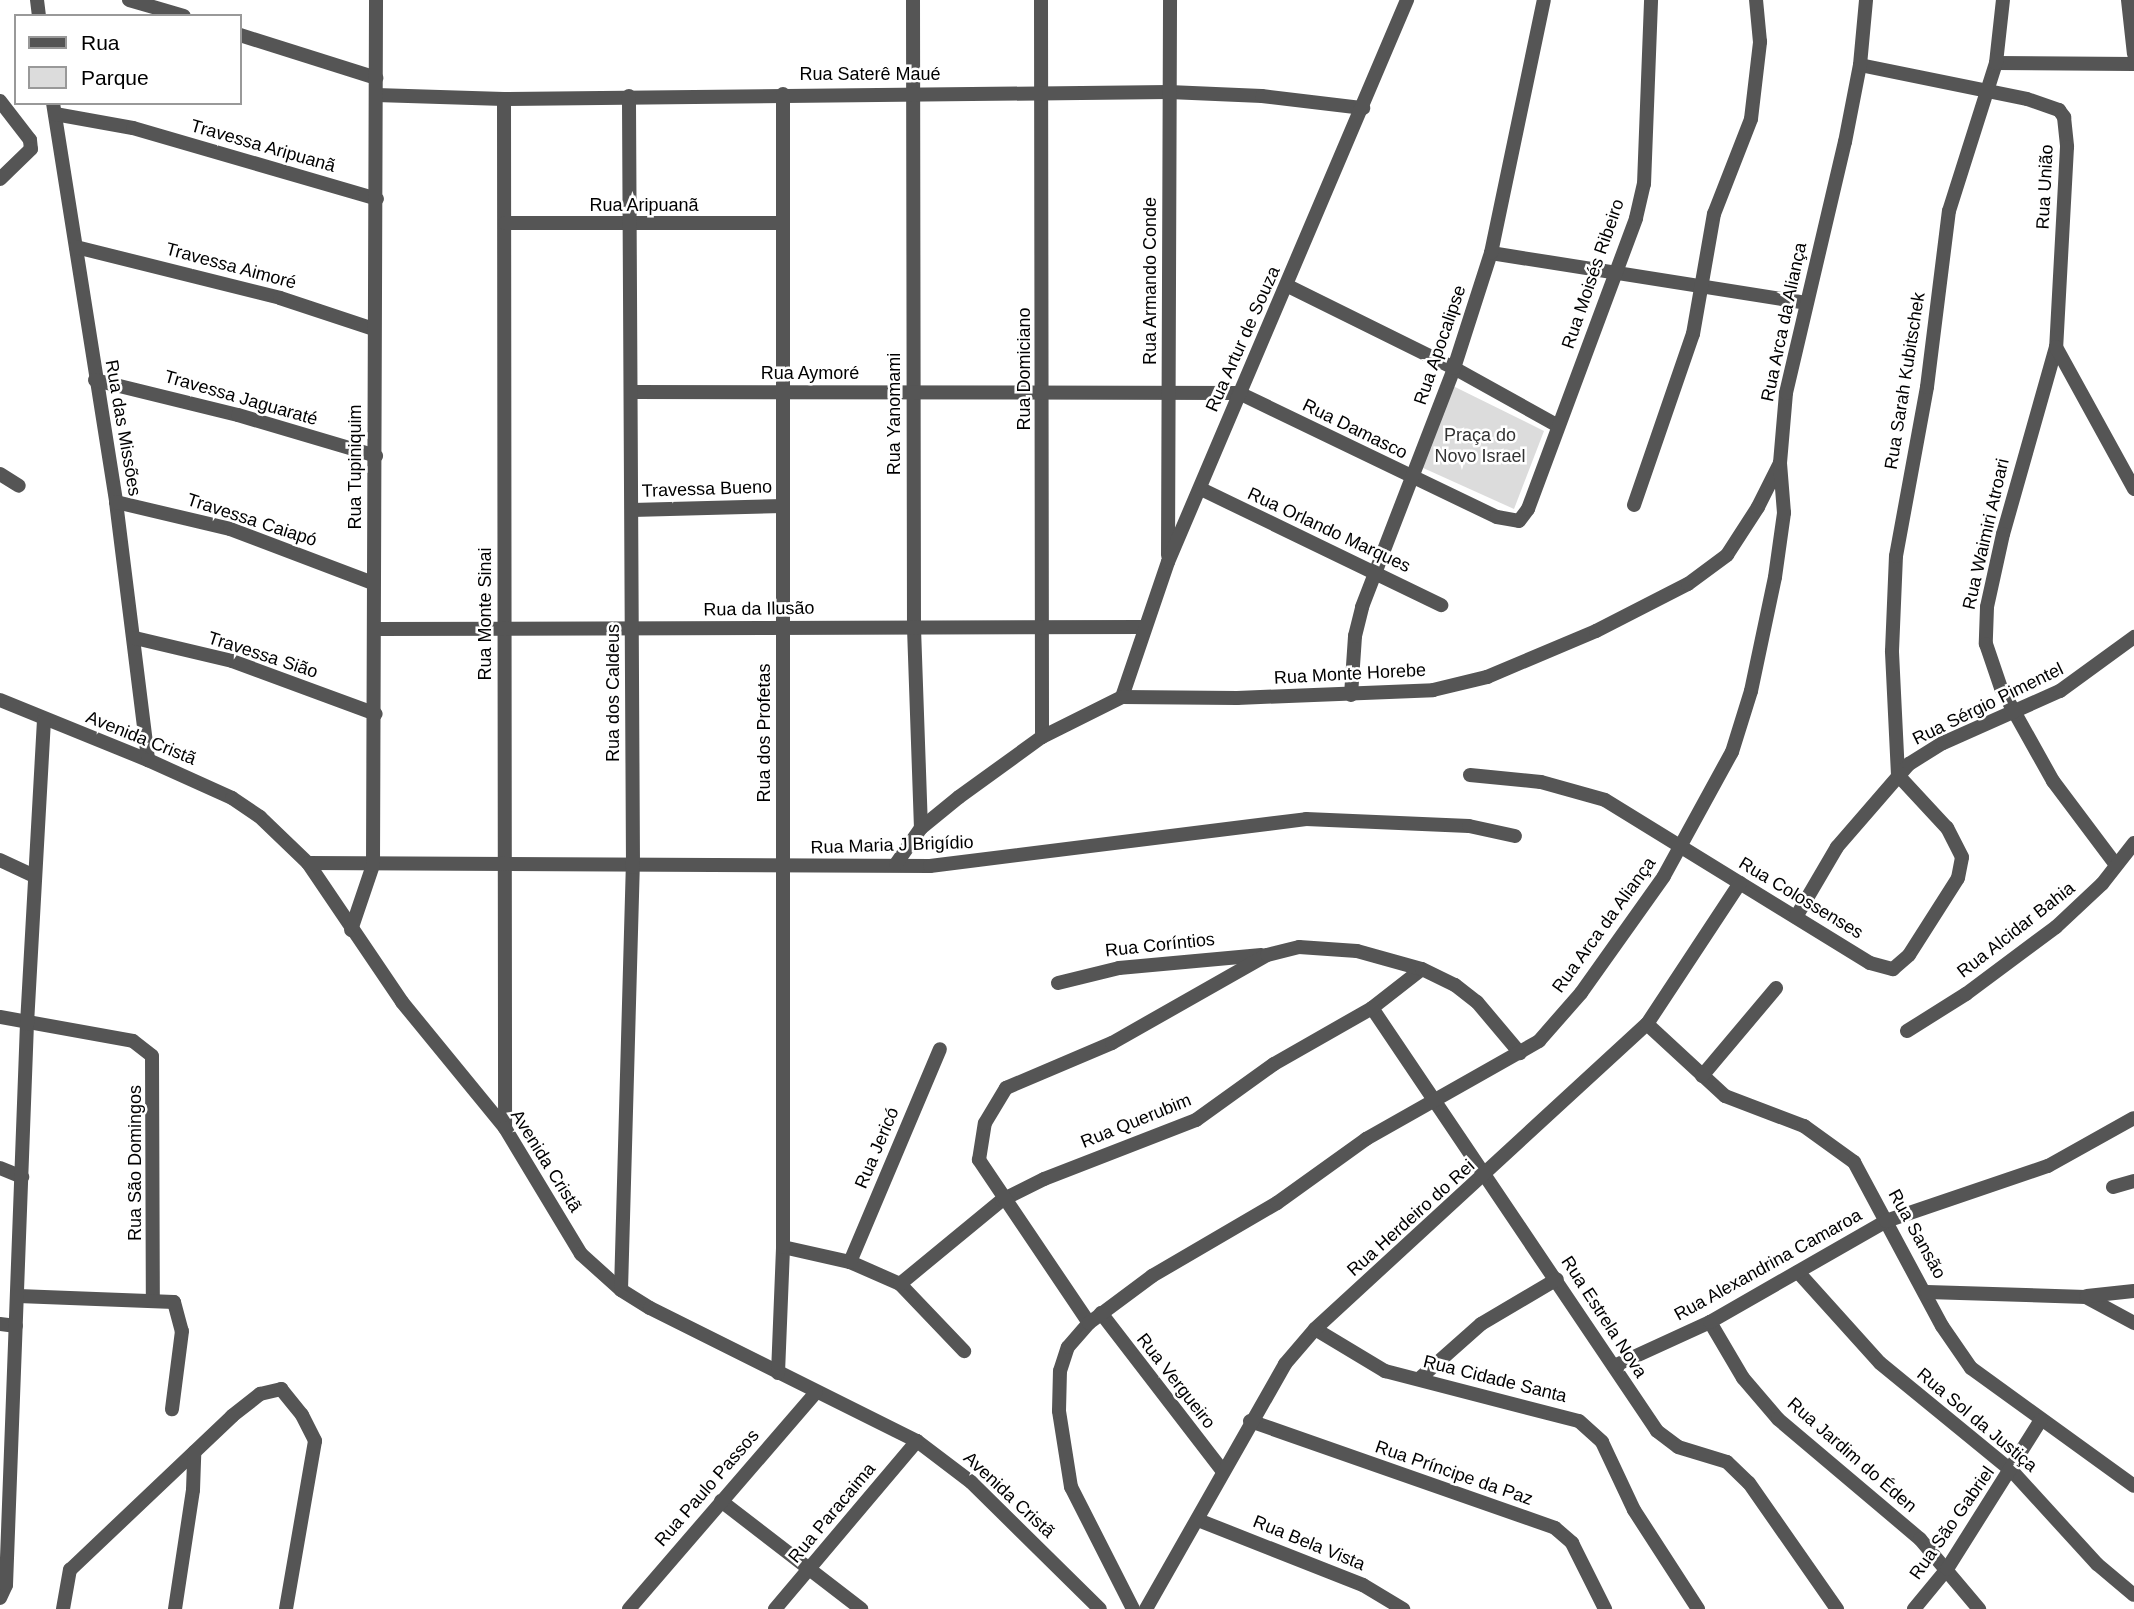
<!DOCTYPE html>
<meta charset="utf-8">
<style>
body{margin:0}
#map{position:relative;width:2134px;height:1609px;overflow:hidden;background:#fff;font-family:Helvetica,sans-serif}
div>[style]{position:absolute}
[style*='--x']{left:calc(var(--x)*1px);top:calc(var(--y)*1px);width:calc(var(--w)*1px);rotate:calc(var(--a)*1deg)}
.green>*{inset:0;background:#dcdcdc}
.minor>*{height:14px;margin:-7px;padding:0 7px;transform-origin:7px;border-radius:7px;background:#555}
span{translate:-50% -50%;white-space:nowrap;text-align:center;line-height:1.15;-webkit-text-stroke:5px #fff;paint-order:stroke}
.street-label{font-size:18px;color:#000}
.park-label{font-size:18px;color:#333}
.legend{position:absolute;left:14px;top:14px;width:228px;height:91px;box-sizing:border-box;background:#fff;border:2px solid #999;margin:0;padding:9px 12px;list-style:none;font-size:21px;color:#000}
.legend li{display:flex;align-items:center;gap:14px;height:35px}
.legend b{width:35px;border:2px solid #999}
</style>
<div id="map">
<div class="green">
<div style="clip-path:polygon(1453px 386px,1544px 431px,1514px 509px,1421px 467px)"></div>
</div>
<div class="minor">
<div style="--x:37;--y:0;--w:16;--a:83"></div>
<div style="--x:129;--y:0;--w:57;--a:16.2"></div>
<div style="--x:913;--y:0;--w:628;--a:89.91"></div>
<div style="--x:914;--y:628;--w:200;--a:88"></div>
<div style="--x:1041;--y:0;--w:737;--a:89.92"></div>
<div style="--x:2128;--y:0;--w:54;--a:83.7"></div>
<div style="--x:240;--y:35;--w:143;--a:17.5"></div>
<div style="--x:1996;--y:63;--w:138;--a:0.4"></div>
<div style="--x:1860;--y:65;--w:170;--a:11.5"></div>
<div style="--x:2027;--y:99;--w:34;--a:19"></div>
<div style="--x:2059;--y:110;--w:9;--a:54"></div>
<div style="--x:2064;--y:117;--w:30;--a:84"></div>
<div style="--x:2067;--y:147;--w:200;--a:93.1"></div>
<div style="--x:2056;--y:347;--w:194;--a:105.8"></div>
<div style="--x:2003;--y:534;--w:75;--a:102.4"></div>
<div style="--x:1987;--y:607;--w:37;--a:92"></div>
<div style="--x:1986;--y:644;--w:46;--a:71.2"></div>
<div style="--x:2001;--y:688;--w:107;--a:60.8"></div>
<div style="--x:2053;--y:781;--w:105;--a:53.1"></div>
<div style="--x:376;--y:95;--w:128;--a:1.8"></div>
<div style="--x:504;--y:99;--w:665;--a:-0.6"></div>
<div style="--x:1169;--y:92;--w:93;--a:2.5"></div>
<div style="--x:1262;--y:96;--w:102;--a:6.8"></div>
<div style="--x:504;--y:99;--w:1029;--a:89.94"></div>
<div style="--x:0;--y:101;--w:49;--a:52.4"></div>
<div style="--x:30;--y:140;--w:9;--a:84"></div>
<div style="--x:31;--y:149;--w:43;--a:135.9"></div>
<div style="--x:53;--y:103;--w:404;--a:81"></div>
<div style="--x:116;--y:502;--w:260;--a:82.9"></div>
<div style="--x:55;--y:114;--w:79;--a:10.2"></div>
<div style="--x:133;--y:128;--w:254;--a:16.2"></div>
<div style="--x:505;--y:223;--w:278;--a:0"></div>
<div style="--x:76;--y:247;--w:210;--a:14"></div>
<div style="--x:280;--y:298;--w:99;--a:18.3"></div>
<div style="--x:1491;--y:253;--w:319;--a:9"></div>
<div style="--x:1288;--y:286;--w:185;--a:26.3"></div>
<div style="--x:1454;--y:368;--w:119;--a:29.1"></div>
<div style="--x:2056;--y:347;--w:162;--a:61.2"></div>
<div style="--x:95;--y:380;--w:147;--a:13.8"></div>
<div style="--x:238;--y:415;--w:144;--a:16.5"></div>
<div style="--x:633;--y:392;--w:606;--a:0.09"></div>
<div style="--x:1239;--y:393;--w:286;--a:25.7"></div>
<div style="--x:1497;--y:517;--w:22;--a:10"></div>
<div style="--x:1519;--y:521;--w:15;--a:-53"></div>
<div style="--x:1528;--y:509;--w:310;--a:-69.6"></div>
<div style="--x:1636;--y:218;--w:35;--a:-77"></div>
<div style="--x:1644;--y:184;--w:184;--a:-87.8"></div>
<div style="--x:0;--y:474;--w:22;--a:32"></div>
<div style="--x:1201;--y:489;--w:267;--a:25.8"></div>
<div style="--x:116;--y:502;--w:117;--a:13.3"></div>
<div style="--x:230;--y:529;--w:153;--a:20.7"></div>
<div style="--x:1634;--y:505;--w:181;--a:-71"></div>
<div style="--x:1693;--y:334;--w:122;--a:-80.1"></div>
<div style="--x:1714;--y:214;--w:102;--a:-68.7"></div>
<div style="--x:1751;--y:119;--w:78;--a:-83.3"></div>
<div style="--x:1760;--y:42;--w:42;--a:-95.4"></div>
<div style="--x:632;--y:510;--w:151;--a:-1.5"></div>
<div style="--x:1168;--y:555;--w:555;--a:-89.79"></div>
<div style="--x:375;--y:629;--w:769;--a:-0.15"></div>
<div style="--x:135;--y:638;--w:100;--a:13.3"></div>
<div style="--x:232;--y:661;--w:153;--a:20.2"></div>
<div style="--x:1351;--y:695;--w:59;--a:-86.1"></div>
<div style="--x:1355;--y:636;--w:30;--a:-76"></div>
<div style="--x:1362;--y:607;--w:256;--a:-68.9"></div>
<div style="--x:1454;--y:368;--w:121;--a:-72.2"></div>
<div style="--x:1491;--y:253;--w:258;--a:-78.2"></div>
<div style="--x:1122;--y:697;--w:143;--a:-71.2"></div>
<div style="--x:1168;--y:562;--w:611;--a:-66.96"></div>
<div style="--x:0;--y:700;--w:160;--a:22.1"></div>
<div style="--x:148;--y:760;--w:92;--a:24.3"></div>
<div style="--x:232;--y:798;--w:34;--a:34"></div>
<div style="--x:260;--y:817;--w:66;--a:43.8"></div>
<div style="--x:308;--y:863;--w:168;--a:55.9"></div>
<div style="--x:402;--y:1002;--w:163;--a:50.7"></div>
<div style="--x:505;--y:1128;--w:147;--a:58.9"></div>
<div style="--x:581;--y:1254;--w:54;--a:42"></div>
<div style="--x:621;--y:1290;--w:34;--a:32"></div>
<div style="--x:650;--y:1308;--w:298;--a:26.5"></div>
<div style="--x:917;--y:1441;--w:68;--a:37.2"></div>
<div style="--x:971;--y:1482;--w:181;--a:44.6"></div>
<div style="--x:1470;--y:775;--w:71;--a:5.6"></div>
<div style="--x:1541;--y:782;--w:66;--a:15.7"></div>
<div style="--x:1605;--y:800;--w:311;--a:31.6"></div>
<div style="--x:1870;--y:963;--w:24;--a:15"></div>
<div style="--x:1893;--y:969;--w:21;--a:-41"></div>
<div style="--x:1909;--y:955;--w:91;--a:-57.5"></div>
<div style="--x:1958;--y:878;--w:21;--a:-79"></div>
<div style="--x:1962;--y:857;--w:33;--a:-117"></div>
<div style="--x:1947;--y:828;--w:72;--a:-132.8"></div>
<div style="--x:1898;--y:775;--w:124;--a:-92.8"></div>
<div style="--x:1892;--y:651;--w:95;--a:-87.6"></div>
<div style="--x:1896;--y:556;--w:172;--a:-79.6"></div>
<div style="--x:1927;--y:387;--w:177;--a:-82.9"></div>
<div style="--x:1949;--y:211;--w:155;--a:-72.4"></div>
<div style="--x:1996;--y:63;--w:63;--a:-83.7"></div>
<div style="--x:0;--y:860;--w:38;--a:25"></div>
<div style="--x:308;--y:863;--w:622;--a:0.28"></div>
<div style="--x:930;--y:866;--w:379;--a:-7.1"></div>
<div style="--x:1306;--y:819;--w:163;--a:2.5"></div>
<div style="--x:1469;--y:826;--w:47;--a:12.3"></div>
<div style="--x:896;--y:864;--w:44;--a:-55.2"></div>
<div style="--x:921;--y:828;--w:49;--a:-39.2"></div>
<div style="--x:959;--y:797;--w:102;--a:-35.9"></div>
<div style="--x:1042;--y:737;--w:89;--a:-26.6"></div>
<div style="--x:1122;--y:697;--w:115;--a:0.5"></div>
<div style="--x:1237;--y:698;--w:196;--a:-2.3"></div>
<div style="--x:1433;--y:690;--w:56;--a:-13.5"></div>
<div style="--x:1487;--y:677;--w:118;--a:-22.9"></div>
<div style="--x:1596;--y:631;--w:103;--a:-27.1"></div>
<div style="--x:1688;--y:584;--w:49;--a:-36.6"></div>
<div style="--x:1727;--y:555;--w:57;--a:-57.1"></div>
<div style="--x:1758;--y:507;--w:49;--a:-63.4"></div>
<div style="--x:1796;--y:917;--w:81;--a:-59.6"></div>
<div style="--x:1837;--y:847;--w:110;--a:-49.1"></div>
<div style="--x:1909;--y:764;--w:40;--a:-32"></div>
<div style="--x:1943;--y:743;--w:128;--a:-24"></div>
<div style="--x:2060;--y:691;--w:92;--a:-36.1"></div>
<div style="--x:351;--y:930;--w:69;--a:-71.3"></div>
<div style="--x:373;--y:865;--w:865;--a:-89.8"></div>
<div style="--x:1058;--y:983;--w:63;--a:-13.8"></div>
<div style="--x:1119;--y:968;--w:143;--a:-5.2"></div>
<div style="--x:1372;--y:1008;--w:510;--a:56.03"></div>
<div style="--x:1657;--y:1431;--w:26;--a:37"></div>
<div style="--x:1678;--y:1447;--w:51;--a:17"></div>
<div style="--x:1727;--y:1462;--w:30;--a:44"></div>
<div style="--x:1749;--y:1483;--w:154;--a:55.1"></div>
<div style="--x:0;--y:1017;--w:135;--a:10.2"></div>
<div style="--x:133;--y:1041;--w:24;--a:38"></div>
<div style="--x:152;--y:1056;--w:243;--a:89.8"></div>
<div style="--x:1647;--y:1024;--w:106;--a:42.7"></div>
<div style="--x:1725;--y:1096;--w:85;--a:20.8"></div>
<div style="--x:1804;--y:1126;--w:62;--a:35.8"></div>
<div style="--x:1854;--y:1162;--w:186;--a:61.8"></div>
<div style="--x:1942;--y:1326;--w:51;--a:55.4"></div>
<div style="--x:1971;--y:1368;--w:201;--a:35.9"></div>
<div style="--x:1907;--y:1031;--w:70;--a:-32.1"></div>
<div style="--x:1966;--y:994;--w:112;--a:-36.7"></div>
<div style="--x:2056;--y:927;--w:63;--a:-43.1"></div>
<div style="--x:2102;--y:884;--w:52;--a:-52"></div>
<div style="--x:1702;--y:1076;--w:115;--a:-49.9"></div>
<div style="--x:0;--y:1168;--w:24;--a:22"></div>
<div style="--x:2113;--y:1187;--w:22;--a:-16"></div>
<div style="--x:783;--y:1247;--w:69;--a:12.6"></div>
<div style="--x:850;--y:1262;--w:55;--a:23.7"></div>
<div style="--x:900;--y:1284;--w:93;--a:46.3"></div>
<div style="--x:850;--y:1262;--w:231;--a:-67.1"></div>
<div style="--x:1798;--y:1272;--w:122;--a:48"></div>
<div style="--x:1880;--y:1363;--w:171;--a:39.3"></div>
<div style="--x:2012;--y:1471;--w:126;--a:47.6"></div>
<div style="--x:2097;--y:1564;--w:48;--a:40"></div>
<div style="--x:900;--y:1284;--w:132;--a:-39.5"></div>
<div style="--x:1002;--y:1200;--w:47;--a:-26.6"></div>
<div style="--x:1044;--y:1179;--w:163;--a:-21.2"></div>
<div style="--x:1196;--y:1120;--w:96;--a:-35.7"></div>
<div style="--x:1274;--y:1064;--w:113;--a:-29.7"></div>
<div style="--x:1372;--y:1008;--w:63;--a:-38"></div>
<div style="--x:621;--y:1290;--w:423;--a:-88.4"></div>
<div style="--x:633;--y:867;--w:771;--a:-90.3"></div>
<div style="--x:1927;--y:1292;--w:159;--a:1.8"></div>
<div style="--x:2086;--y:1297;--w:55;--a:28.4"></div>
<div style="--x:18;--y:1296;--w:156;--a:2.2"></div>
<div style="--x:174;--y:1302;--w:30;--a:75"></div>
<div style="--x:182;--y:1331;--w:79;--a:97.3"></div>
<div style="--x:2087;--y:1296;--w:47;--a:-6.1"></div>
<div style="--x:1101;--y:1313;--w:198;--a:52.4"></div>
<div style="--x:1710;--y:1322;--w:65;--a:59.5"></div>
<div style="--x:1743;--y:1378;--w:54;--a:49.5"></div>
<div style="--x:1778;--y:1419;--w:186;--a:40.2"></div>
<div style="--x:1920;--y:1539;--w:92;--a:49.9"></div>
<div style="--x:1089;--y:1323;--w:197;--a:-124"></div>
<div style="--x:979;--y:1160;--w:37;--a:-81"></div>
<div style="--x:985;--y:1123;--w:41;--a:-59"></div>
<div style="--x:1006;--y:1088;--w:115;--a:-23"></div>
<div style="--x:1112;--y:1043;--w:178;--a:-29.6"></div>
<div style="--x:1267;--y:955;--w:33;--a:-14"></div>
<div style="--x:1299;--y:947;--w:58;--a:3.9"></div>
<div style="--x:1357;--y:951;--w:67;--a:15.5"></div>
<div style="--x:1422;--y:969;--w:37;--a:26"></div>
<div style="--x:1455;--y:985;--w:28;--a:38"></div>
<div style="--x:1477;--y:1002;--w:67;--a:49.9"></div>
<div style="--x:0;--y:1324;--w:16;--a:7"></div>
<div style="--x:1315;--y:1329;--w:82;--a:31"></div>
<div style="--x:1385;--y:1371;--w:200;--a:14.5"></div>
<div style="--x:1579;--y:1421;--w:31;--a:42"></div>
<div style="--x:1602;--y:1442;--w:75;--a:64.8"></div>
<div style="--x:1634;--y:1510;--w:118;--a:57.1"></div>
<div style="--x:1614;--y:1366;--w:106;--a:-24.6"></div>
<div style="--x:1710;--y:1322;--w:203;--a:-29.8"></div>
<div style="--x:1886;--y:1221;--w:171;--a:-18.8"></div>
<div style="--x:2048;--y:1166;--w:98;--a:-29.2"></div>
<div style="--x:778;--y:1373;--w:126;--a:-87.7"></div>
<div style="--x:783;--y:1247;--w:1153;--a:-90"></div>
<div style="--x:1419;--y:1379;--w:83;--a:-41.6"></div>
<div style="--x:1481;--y:1324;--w:88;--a:-30.6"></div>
<div style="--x:1250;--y:1421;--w:323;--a:19.3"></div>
<div style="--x:1555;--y:1528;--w:23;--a:41"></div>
<div style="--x:1572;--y:1543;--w:74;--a:63.4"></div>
<div style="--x:721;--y:1501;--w:177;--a:37.6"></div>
<div style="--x:1198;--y:1520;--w:177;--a:21.5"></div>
<div style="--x:1363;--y:1585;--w:47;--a:31"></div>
<div style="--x:0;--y:1598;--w:14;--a:-65"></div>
<div style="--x:6;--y:1585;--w:561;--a:-87.86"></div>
<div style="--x:27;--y:1024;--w:304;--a:-86.8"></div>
<div style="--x:63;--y:1609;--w:40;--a:-80"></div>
<div style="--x:70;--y:1570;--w:224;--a:-43.5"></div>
<div style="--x:232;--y:1416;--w:36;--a:-38"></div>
<div style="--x:260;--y:1394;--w:22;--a:-13"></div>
<div style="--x:281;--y:1389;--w:33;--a:51"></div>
<div style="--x:302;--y:1415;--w:29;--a:63"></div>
<div style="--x:315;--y:1441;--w:170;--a:99.8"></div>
<div style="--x:175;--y:1609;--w:120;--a:-81.4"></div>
<div style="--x:193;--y:1490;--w:38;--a:-88"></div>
<div style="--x:629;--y:1609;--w:286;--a:-49.2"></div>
<div style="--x:775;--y:1609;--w:220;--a:-49.8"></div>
<div style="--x:1133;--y:1609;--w:137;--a:-116.9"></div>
<div style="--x:1071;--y:1487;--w:77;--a:-99"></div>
<div style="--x:1059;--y:1411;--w:40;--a:-88.6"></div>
<div style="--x:1060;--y:1371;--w:25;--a:-72"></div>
<div style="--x:1068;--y:1347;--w:32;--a:-49"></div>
<div style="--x:1089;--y:1323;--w:79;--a:-36.7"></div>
<div style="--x:1152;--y:1276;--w:145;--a:-30.3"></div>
<div style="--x:1277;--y:1203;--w:110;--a:-35.7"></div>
<div style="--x:1366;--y:1139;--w:199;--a:-29.5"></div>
<div style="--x:1539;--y:1041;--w:64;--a:-48.8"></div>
<div style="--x:1581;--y:993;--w:143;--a:-54.6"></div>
<div style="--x:1664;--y:876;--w:141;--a:-61.3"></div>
<div style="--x:1732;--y:752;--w:64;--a:-72.7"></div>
<div style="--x:1751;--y:691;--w:116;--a:-78.1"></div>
<div style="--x:1775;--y:577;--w:65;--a:-82"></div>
<div style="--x:1784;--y:513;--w:50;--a:-94.6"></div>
<div style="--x:1780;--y:463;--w:70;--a:-85.1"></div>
<div style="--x:1786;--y:393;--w:258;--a:-76.8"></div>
<div style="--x:1845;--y:142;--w:78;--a:-79"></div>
<div style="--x:1860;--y:65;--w:65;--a:-84.7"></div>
<div style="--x:1146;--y:1609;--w:282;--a:-60.4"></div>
<div style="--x:1285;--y:1364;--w:46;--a:-49.4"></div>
<div style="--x:1315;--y:1329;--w:451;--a:-42.6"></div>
<div style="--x:1647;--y:1024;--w:169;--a:-56.6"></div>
<div style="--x:1914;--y:1609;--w:52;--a:-50.5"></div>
<div style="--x:1947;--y:1569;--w:176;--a:-57.8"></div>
</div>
<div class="street-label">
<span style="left:870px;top:74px">Rua Saterê Maué</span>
<span style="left:263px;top:146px;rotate:16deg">Travessa Aripuanã</span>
<span style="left:2045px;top:187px;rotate:-87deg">Rua União</span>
<span style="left:644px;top:205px">Rua Aripuanã</span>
<span style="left:231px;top:266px;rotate:15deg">Travessa Aimoré</span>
<span style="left:1593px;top:274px;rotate:-71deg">Rua Moisés Ribeiro</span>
<span style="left:1150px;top:281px;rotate:-90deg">Rua Armando Conde</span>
<span style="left:1784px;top:322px;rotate:-78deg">Rua Arca da Aliança</span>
<span style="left:1243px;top:339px;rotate:-66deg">Rua Artur de Souza</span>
<span style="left:1440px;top:345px;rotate:-71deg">Rua Apocalipse</span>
<span style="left:1024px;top:369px;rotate:-90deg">Rua Domiciano</span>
<span style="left:810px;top:373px">Rua Aymoré</span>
<span style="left:1905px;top:381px;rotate:-81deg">Rua Sarah Kubitschek</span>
<span style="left:241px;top:398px;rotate:16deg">Travessa Jaguaraté</span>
<span style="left:894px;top:414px;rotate:-90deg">Rua Yanomami</span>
<span style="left:123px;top:428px;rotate:80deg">Rua das Missões</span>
<span style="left:1355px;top:429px;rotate:26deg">Rua Damasco</span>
<span style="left:355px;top:467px;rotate:-90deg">Rua Tupiniquim</span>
<span style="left:707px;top:489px;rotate:-2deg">Travessa Bueno</span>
<span style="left:252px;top:520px;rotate:18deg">Travessa Caiapó</span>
<span style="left:1329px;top:530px;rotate:25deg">Rua Orlando Marques</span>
<span style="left:1986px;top:534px;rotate:-77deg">Rua Waimiri Atroari</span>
<span style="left:759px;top:609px;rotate:-1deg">Rua da Ilusão</span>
<span style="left:485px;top:614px;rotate:-90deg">Rua Monte Sinai</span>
<span style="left:263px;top:655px;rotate:18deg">Travessa Sião</span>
<span style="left:1350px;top:674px;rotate:-3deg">Rua Monte Horebe</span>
<span style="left:613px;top:693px;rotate:-90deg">Rua dos Caldeus</span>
<span style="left:1988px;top:704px;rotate:-26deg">Rua Sérgio Pimentel</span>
<span style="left:764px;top:733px;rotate:-90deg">Rua dos Profetas</span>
<span style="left:141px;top:738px;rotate:22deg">Avenida Cristã</span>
<span style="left:892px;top:845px;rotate:-2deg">Rua Maria J Brigídio</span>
<span style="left:1801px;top:898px;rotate:31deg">Rua Colossenses</span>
<span style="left:1604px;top:925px;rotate:-54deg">Rua Arca da Aliança</span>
<span style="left:2016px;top:930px;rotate:-38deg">Rua Alcidar Bahia</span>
<span style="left:1160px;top:945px;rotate:-6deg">Rua Coríntios</span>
<span style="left:1136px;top:1121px;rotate:-22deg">Rua Querubim</span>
<span style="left:877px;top:1148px;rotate:-67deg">Rua Jericó</span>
<span style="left:546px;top:1161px;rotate:58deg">Avenida Cristã</span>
<span style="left:135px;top:1163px;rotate:-90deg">Rua São Domingos</span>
<span style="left:1411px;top:1218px;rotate:-42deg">Rua Herdeiro do Rei</span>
<span style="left:1917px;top:1234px;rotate:61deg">Rua Sansão</span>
<span style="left:1768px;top:1265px;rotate:-29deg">Rua Alexandrina Camaroa</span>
<span style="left:1604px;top:1317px;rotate:57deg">Rua Estrela Nova</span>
<span style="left:1495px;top:1379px;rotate:14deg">Rua Cidade Santa</span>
<span style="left:1176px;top:1381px;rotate:52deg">Rua Vergueiro</span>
<span style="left:1977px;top:1420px;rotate:40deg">Rua Sol da Justiça</span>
<span style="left:1852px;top:1455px;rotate:41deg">Rua Jardim do Éden</span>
<span style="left:1454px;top:1473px;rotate:19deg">Rua Príncipe da Paz</span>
<span style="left:707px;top:1488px;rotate:-49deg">Rua Paulo Passos</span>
<span style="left:1009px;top:1495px;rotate:43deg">Avenida Cristã</span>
<span style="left:832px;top:1513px;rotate:-50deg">Rua Paracaima</span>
<span style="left:1952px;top:1523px;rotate:-55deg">Rua São Gabriel</span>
<span style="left:1309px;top:1543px;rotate:22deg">Rua Bela Vista</span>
</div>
<div class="park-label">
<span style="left:1480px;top:446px">Praça do<br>Novo Israel</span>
</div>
<ul class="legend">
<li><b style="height:9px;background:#555"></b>Rua</li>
<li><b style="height:19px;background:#dcdcdc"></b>Parque</li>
</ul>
</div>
